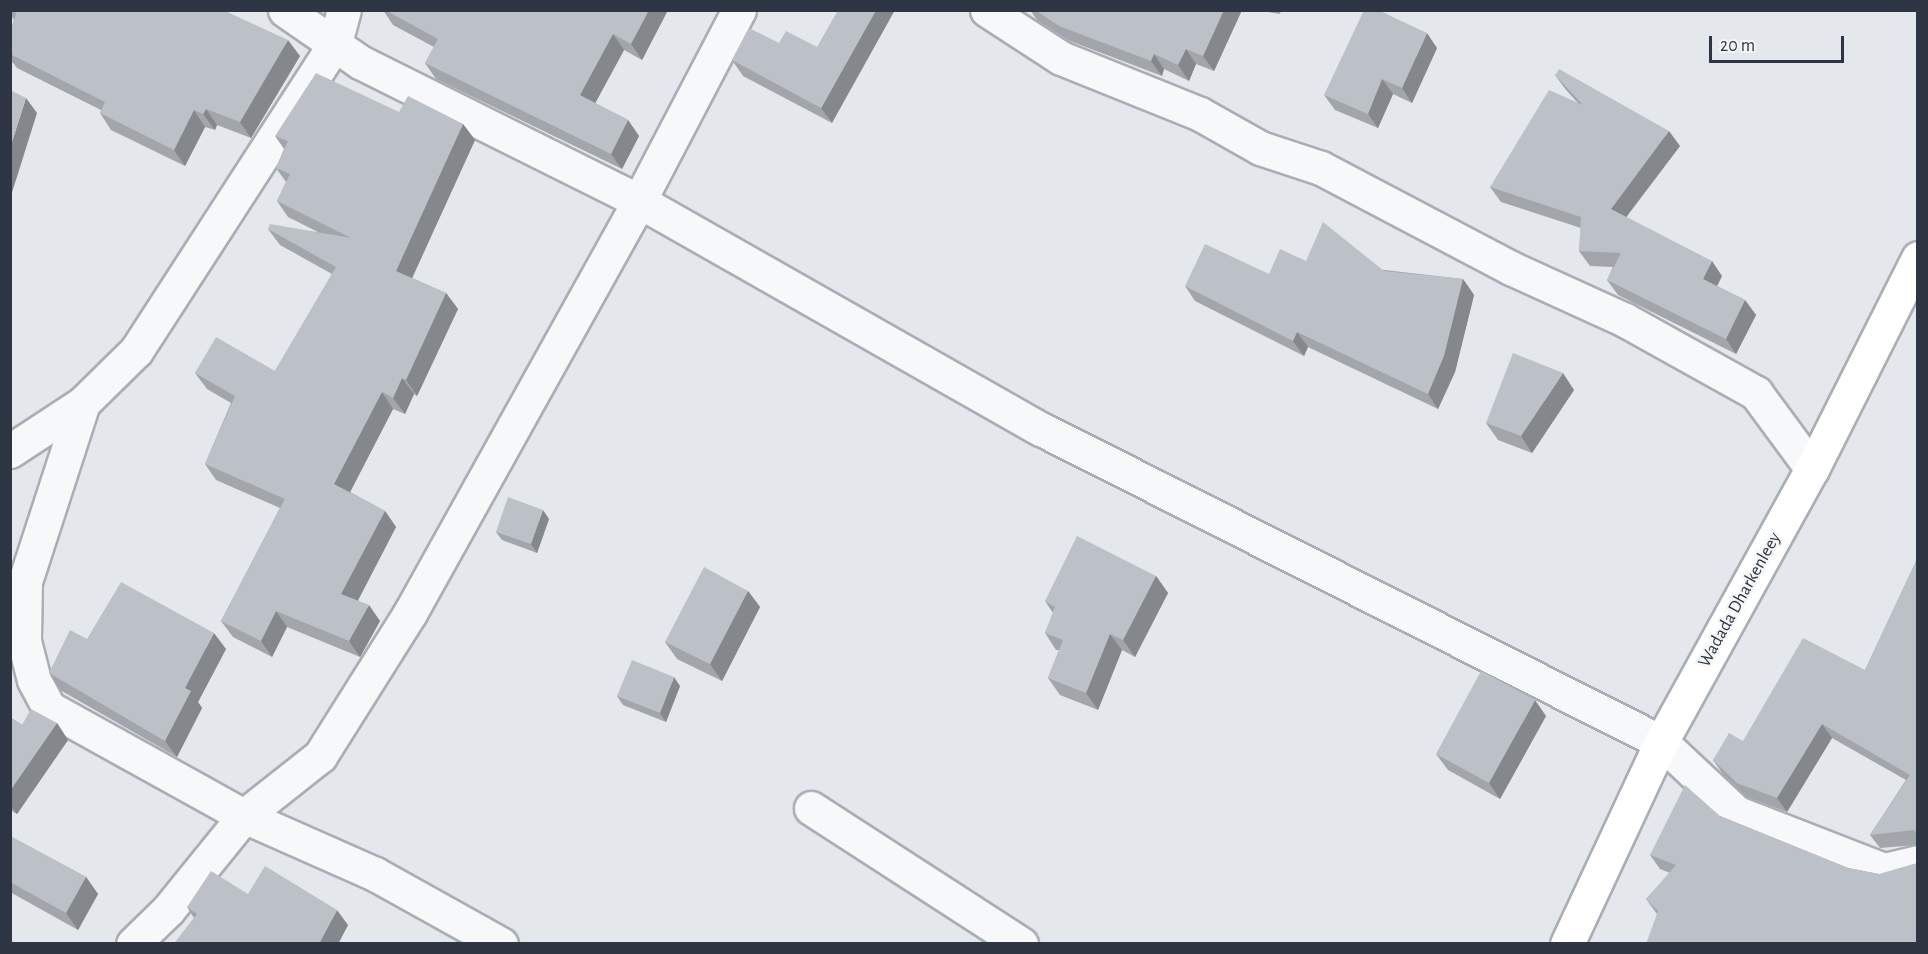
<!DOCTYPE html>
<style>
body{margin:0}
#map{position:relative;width:1928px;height:954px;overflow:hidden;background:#e4e7eb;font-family:"Alegreya Sans",sans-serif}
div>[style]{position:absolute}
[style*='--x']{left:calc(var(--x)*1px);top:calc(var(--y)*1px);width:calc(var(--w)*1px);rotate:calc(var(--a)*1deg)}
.roads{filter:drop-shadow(2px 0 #a9aeb5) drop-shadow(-2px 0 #a9aeb5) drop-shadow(0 2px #a9aeb5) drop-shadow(0 -2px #a9aeb5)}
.minor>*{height:33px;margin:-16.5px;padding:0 16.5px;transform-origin:16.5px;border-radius:16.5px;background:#f7f8f9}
.major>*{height:33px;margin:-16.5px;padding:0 16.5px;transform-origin:16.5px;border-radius:16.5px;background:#fff}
.wall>*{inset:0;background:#a2a6ab}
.shaded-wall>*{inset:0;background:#84878b}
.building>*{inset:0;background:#bcc1c7}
span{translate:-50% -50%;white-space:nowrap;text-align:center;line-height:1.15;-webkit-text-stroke:5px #f4f6f8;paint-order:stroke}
.street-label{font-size:18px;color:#2d3642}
.frame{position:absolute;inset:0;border:12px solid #2d3642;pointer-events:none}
.scale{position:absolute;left:1709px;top:36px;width:135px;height:27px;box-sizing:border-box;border:3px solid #2d3642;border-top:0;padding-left:8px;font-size:18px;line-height:21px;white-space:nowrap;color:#2d3642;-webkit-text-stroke:4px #f4f6f8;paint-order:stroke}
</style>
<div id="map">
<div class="roads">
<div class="minor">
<div style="--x:285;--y:10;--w:91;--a:34.7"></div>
<div style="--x:360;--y:62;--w:312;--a:26.5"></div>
<div style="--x:639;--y:201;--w:216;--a:-62.4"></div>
<div style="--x:987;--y:10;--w:88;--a:33"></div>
<div style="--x:1061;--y:58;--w:150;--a:21.9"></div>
<div style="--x:1200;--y:114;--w:69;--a:29.5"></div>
<div style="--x:1260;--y:148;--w:64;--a:18.2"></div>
<div style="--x:1321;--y:168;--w:215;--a:27.8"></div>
<div style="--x:1511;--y:268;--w:125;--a:24.5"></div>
<div style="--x:1625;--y:320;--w:150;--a:29.1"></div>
<div style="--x:1756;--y:393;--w:94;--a:53.6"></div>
<div style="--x:83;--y:403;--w:187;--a:108"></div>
<div style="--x:25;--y:581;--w:60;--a:91"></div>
<div style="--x:24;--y:641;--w:40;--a:75.6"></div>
<div style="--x:34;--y:680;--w:32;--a:62"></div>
<div style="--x:49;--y:708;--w:223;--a:29"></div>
<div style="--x:244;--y:816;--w:143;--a:23.9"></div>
<div style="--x:375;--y:874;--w:144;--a:29.1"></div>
<div style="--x:10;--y:451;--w:87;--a:-33.3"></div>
<div style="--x:83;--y:403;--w:74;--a:-44.5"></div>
<div style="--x:136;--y:351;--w:367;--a:-57.1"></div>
<div style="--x:335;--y:43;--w:34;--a:-75"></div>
<div style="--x:811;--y:808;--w:250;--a:32.9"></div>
<div style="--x:133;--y:944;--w:49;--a:-44.2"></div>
<div style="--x:168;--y:910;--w:121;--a:-51"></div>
<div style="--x:244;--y:816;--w:97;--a:-38.3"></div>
<div style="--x:320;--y:756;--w:169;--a:-57.8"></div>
<div style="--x:410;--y:613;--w:471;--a:-60.9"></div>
<div style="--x:639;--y:201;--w:462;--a:29.6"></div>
<div style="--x:1041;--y:429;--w:695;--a:26.79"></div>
<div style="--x:1661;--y:742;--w:104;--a:43.1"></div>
<div style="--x:1737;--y:813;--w:158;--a:21.2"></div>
<div style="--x:1884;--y:870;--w:35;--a:-13"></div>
</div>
<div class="major">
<div style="--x:1567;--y:944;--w:223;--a:-65"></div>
<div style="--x:1661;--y:742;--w:312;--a:-61.1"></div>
<div style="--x:1812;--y:469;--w:236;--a:-63.3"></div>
</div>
</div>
<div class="wall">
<div style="clip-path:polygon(10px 10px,223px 10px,300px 56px,251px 138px,217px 125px,215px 130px,205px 127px,185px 166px,111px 130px,100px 113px,101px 110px,17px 68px,10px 59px,10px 34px,14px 20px,10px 14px)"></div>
<div style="clip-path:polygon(383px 10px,668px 10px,642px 60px,624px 50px,595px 103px,628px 120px,639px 136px,622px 169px,436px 79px,425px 63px,434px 47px,393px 25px)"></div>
<div style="clip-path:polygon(1030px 10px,1242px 10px,1214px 71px,1196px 64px,1189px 81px,1164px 69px,1162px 76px,1070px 41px,1037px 20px)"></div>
<div style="clip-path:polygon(1256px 10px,1281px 10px,1280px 14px)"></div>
<div style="clip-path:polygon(779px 43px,832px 123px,743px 76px,732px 60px)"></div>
<div style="clip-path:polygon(1437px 48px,1412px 103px,1393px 94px,1378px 128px,1335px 110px,1324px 95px)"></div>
<div style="clip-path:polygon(1555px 75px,1680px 146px,1626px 217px,1722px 276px,1717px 286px,1745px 300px,1756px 315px,1736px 354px,1618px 295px,1607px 280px,1613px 267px,1590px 266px,1579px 251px,1581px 228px,1501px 202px,1490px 187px,1578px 103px,1566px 90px)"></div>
<div style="clip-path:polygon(399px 112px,463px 124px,475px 140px,412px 278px,446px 293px,458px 309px,417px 396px,414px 394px,405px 414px,393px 409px,350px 492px,385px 511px,396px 527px,358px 600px,380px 621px,360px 657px,287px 627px,272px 657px,233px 637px,221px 621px,280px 508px,216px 480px,205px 464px,231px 403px,207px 389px,195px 373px,275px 371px,332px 274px,280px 245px,268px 229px,318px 232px,288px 217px,277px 201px,286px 182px,276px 168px,284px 149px,275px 136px)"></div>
<div style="clip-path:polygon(1306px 261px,1463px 279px,1474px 295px,1455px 372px,1438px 409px,1308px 347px,1304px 356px,1195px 301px,1185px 286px,1269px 274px)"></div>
<div style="clip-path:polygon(1574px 390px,1532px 453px,1498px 440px,1486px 423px)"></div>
<div style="clip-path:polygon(549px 519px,537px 553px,502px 540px,496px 532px)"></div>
<div style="clip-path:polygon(1917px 559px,1917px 845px,1880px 848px,1870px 835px,1906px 780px,1832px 738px,1787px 812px,1747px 797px,1723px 774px,1713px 760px,1865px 670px)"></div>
<div style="clip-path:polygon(1156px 576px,1168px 593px,1135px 657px,1122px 650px,1098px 710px,1060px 695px,1048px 678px,1059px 650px,1056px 650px,1045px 633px,1053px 613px,1045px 601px)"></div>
<div style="clip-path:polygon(748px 591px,760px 607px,722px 681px,677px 659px,665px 642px)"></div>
<div style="clip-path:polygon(87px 639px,226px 649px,198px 702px,202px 708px,177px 757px,60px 690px,49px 673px)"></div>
<div style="clip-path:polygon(680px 686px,666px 722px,623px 705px,617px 696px)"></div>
<div style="clip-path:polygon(1546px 716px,1500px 799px,1448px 770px,1436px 754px)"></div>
<div style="clip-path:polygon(10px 717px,22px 725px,57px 723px,68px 740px,17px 814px,10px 810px)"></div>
<div style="clip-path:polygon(1720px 816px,1848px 868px,1879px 874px,1917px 944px,1657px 914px,1646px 899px,1670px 873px,1660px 869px,1650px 855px)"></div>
<div style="clip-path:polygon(10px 836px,86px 877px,98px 894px,78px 930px,10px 892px)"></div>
<div style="clip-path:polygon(248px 894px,348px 925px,338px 944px,174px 944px,194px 918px,187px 907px)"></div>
</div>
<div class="shaded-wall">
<div style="clip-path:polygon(649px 10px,668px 10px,642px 60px,631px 44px)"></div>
<div style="clip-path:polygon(876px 10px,895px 10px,832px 123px,821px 108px)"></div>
<div style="clip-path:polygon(1224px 10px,1242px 10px,1214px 71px,1203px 56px)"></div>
<div style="clip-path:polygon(1427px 33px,1437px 48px,1412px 103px,1402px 88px)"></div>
<div style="clip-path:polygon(613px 34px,624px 50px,591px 111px,580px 95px)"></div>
<div style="clip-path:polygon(288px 40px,300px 56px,251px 138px,240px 122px)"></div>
<div style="clip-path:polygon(1186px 49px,1196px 64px,1189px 81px,1178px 65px)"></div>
<div style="clip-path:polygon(1154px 54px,1164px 69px,1162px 76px,1151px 61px)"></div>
<div style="clip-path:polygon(1382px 79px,1393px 94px,1378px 128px,1368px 114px)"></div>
<div style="clip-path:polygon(26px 98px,37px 113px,10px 199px,10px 148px)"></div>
<div style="clip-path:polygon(206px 109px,217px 125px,215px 130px,203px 114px)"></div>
<div style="clip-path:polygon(194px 110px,205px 127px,185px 166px,174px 150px)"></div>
<div style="clip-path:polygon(628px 120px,639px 136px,622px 169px,611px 154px)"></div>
<div style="clip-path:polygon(463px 124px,475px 140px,408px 287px,396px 271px)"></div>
<div style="clip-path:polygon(1669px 131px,1680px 146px,1621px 224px,1611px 209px)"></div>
<div style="clip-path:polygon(1712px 261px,1722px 276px,1713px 294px,1703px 279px)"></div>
<div style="clip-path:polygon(1463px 279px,1474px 295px,1455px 372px,1438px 409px,1428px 394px)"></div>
<div style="clip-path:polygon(446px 293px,458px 309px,417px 396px,406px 380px)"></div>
<div style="clip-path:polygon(1745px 300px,1756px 315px,1736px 354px,1726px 339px)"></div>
<div style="clip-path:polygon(1297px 332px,1308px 347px,1304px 356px,1293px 341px)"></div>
<div style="clip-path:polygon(1563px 373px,1574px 390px,1532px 453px,1521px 436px)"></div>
<div style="clip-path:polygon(402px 378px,414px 394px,405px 414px,393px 398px)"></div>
<div style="clip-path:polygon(382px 392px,393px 409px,346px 500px,334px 484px)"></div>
<div style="clip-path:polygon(543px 510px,549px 519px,537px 553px,531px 544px)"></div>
<div style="clip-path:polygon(385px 511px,396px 527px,353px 610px,341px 594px)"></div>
<div style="clip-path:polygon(1156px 576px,1168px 593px,1135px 657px,1123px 640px)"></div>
<div style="clip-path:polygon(748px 591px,760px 607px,722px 681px,710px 664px)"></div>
<div style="clip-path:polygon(369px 605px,380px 621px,360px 657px,349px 641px)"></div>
<div style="clip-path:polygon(276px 611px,287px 627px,272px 657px,261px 641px)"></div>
<div style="clip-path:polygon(214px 633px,226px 649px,198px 702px,202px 708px,177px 757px,165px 741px,185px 688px)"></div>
<div style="clip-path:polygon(1110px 634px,1122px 650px,1098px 710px,1086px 693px)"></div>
<div style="clip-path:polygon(674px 677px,680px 686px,666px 722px,660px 713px)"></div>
<div style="clip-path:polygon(1535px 700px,1546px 716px,1500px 799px,1489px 783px)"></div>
<div style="clip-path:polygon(57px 723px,68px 740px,17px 814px,10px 805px,10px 791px)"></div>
<div style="clip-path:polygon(1822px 724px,1832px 738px,1787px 812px,1777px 798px)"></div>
<div style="clip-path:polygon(86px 877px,98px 894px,78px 930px,66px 913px)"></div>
<div style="clip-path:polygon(337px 910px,348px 925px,338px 944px,319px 944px)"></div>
</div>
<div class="building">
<div style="clip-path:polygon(17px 10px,223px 10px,288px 40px,240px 122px,206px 109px,203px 114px,194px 110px,174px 150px,100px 113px,105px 102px,10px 54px,10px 34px)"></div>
<div style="clip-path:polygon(385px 10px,649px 10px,631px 44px,613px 34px,580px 95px,628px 120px,611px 154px,425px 63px,438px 39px)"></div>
<div style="clip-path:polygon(838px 10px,876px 10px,821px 108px,732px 60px,749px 28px,779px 43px,786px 31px,817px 47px)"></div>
<div style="clip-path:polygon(1035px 10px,1224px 10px,1203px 56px,1186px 49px,1178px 65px,1154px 54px,1151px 61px,1059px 26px)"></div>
<div style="clip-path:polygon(1364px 10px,1378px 10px,1427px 33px,1402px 88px,1382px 79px,1368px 114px,1324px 95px)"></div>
<div style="clip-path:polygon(1559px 69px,1669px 131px,1611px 209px,1712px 261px,1703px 279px,1745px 300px,1726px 339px,1607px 280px,1621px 253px,1579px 251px,1581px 217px,1490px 187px,1549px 90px,1583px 105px,1555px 75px)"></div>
<div style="clip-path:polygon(316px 73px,399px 112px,408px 96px,463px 124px,396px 271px,446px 293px,406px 380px,402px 378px,393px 398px,382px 392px,334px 484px,385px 511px,341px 594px,369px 605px,349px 641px,276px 611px,261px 641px,221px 621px,285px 499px,205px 464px,235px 396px,195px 373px,216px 337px,275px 371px,336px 267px,268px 229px,270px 224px,351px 238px,277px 201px,290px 174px,276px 168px,288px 141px,275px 136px)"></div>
<div style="clip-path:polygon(10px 90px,26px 98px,10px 148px)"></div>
<div style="clip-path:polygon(1323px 222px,1384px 271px,1463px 279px,1444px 356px,1428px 394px,1297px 332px,1293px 341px,1185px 286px,1205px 244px,1269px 274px,1280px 249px,1306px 261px)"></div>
<div style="clip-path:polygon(1513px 353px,1563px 373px,1521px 436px,1486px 423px)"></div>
<div style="clip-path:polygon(508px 497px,543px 510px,531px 544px,496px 532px)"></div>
<div style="clip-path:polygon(1077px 536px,1156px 576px,1123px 640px,1110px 634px,1086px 693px,1048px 678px,1063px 640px,1045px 633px,1055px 607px,1045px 601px)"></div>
<div style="clip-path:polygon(1917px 559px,1917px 834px,1914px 830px,1870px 835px,1910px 775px,1822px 724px,1777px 798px,1737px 783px,1713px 760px,1729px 733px,1743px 741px,1803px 638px,1865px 670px)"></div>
<div style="clip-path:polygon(704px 567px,748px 591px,710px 664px,665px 642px)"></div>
<div style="clip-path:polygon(121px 582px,214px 633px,185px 688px,191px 691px,165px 741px,49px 673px,70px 630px,87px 639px)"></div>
<div style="clip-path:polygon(632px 660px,674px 677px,660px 713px,617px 696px)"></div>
<div style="clip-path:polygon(1481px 671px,1535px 700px,1489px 783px,1436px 754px)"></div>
<div style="clip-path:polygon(31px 709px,57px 723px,10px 791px,10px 717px,22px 725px)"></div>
<div style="clip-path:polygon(1685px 785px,1720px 816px,1848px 868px,1879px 874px,1917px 863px,1917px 944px,1646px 944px,1658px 911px,1646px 899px,1676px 865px,1650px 855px)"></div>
<div style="clip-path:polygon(10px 836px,86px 877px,66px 913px,10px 882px)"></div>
<div style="clip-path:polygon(265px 866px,337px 910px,319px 944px,174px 944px,197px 914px,187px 907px,211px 871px,248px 894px)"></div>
</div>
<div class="street-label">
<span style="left:1740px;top:600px;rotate:-61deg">Wadada Dharkenleey</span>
</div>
<div class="frame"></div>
<div class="scale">20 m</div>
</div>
